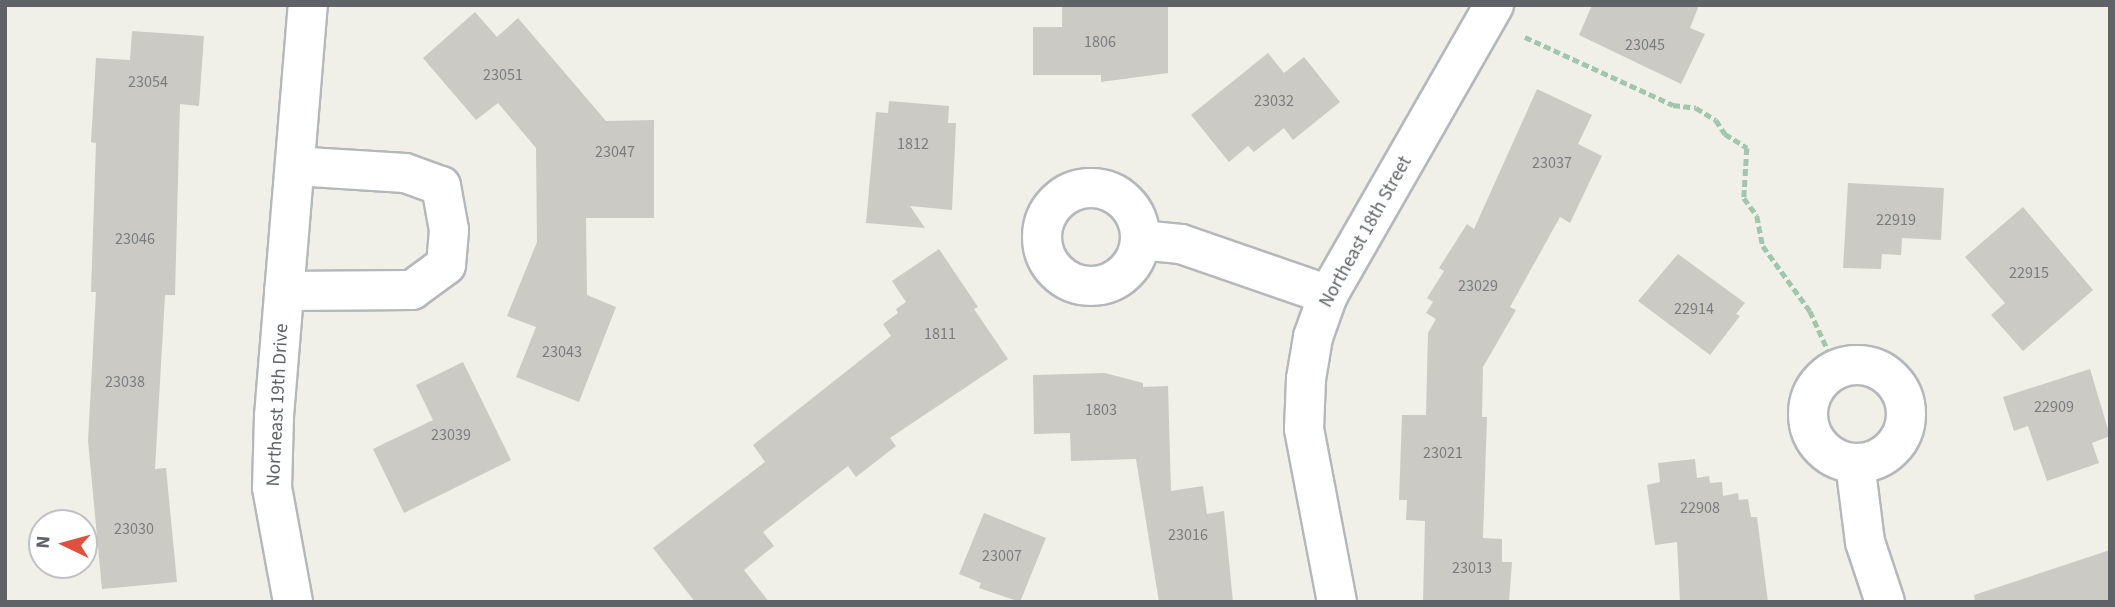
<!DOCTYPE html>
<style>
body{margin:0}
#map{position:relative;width:2115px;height:607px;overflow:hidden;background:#f0efe8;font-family:"Source Sans 3",sans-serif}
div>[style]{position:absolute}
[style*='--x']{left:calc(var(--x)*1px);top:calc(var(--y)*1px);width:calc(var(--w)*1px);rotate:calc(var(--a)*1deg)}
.building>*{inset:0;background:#cccac4}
.path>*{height:4.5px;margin-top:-2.25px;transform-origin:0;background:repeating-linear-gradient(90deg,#a0c7ad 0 7px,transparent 0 10.5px)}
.roads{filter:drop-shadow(2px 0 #b5b8bb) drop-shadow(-2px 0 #b5b8bb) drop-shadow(0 2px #b5b8bb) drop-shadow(0 -2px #b5b8bb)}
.street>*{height:38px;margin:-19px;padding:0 19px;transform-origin:19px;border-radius:19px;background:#fff}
.street>.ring{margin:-19px;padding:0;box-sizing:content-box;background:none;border:38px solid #fff;border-radius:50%}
span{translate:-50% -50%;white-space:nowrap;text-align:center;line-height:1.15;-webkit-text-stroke:5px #fff;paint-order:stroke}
.number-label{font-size:16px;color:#7a7d7e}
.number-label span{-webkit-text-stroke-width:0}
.street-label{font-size:19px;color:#5f6367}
.frame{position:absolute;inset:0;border:7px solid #5f6367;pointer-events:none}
.north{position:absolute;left:28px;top:509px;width:70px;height:70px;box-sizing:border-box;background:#fff;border:2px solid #bfc1c2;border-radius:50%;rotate:275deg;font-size:19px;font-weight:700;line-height:28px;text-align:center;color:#5f6367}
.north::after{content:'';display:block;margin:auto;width:24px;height:32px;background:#e0503e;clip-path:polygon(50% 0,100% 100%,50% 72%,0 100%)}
</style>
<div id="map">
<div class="building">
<div style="clip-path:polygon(1062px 5px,1168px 5px,1168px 73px,1101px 82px,1101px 75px,1033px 75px,1033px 27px,1062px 27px)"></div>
<div style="clip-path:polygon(1592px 5px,1699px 5px,1690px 28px,1705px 34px,1681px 84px,1579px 35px)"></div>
<div style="clip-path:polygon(475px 12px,497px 37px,518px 18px,606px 121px,654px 120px,654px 218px,586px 218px,587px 295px,616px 307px,579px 402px,516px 377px,536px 327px,507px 316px,537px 242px,536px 148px,498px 103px,476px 120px,423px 58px)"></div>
<div style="clip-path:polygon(132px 31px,204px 36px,199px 106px,180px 104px,175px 295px,165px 295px,155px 469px,166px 468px,177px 582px,102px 589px,88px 441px,96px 292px,91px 292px,96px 143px,91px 142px,96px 58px,130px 60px)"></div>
<div style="clip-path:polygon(1268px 53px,1284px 73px,1304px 57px,1340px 102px,1293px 140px,1284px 128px,1254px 152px,1248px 146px,1229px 162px,1191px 115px)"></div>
<div style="clip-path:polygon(1537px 89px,1592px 115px,1578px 144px,1602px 156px,1570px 223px,1560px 217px,1510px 307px,1516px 310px,1483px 367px,1482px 417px,1487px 417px,1483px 538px,1502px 539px,1502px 562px,1512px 562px,1509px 602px,1423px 602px,1425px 521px,1406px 520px,1407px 500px,1399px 500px,1402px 415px,1426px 415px,1428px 333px,1436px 319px,1426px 313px,1433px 302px,1427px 298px,1444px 271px,1439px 268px,1467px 224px,1474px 229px)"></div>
<div style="clip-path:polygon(889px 101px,949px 106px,948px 123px,956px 123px,952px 210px,910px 206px,925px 228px,866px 223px,876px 112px,888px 113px)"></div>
<div style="clip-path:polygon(1848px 183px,1944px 188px,1941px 240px,1902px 238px,1901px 255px,1882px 254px,1881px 269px,1843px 268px)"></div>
<div style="clip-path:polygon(2023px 207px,2093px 290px,2023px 351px,1991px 315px,2005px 303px,1965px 257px)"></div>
<div style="clip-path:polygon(939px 249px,978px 307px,974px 309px,1008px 359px,890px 438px,896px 446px,856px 477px,848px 466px,763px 532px,774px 546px,744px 570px,769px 602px,695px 602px,653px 548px,765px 462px,753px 445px,891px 336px,883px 324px,898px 313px,896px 309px,906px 302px,892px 281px)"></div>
<div style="clip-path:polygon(1678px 254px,1745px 303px,1736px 314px,1740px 316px,1710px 355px,1638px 301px)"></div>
<div style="clip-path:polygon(463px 362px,511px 460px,404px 513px,373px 449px,433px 420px,416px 385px)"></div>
<div style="clip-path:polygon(2090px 369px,2110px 436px,2092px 443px,2099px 463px,2047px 481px,2028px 426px,2014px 431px,2003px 397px)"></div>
<div style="clip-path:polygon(1105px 373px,1143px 383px,1143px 387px,1168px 386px,1171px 491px,1203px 486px,1207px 514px,1224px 511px,1233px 602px,1159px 602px,1136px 459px,1071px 461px,1070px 433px,1034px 434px,1033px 375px)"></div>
<div style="clip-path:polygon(1695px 459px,1697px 478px,1709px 476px,1710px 483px,1722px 482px,1723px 496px,1738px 493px,1739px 500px,1748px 499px,1751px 517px,1757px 517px,1768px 602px,1680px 602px,1677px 542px,1655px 545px,1647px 485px,1660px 482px,1658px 463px)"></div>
<div style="clip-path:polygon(984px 513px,1046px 538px,1020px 602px,979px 588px,981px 583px,959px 574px)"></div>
<div style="clip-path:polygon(2110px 550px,2110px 602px,1975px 602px,1974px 595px)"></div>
</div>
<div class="path">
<div style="--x:1525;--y:37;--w:163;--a:24.7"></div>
<div style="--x:1673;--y:105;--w:23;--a:7"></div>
<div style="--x:1696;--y:108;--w:23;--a:31"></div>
<div style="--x:1716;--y:120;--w:17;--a:57"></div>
<div style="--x:1725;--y:134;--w:26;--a:32"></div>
<div style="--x:1747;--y:148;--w:50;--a:93.4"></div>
<div style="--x:1744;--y:198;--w:22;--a:54"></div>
<div style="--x:1757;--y:216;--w:31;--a:79"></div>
<div style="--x:1763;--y:246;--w:80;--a:54.1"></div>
<div style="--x:1810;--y:311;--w:65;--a:65.4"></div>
</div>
<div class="roads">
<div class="street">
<div class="ring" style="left:1042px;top:188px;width:60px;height:60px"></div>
<div style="--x:1140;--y:240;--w:41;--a:5.6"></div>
<div style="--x:1181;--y:244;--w:156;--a:19.1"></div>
<div style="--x:284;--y:291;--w:128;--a:-0.4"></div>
<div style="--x:412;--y:290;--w:42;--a:-36.3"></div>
<div style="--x:446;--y:265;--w:35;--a:-85"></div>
<div style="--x:449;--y:230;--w:45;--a:-100.3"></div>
<div style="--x:441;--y:186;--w:38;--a:-160"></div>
<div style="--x:405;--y:173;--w:110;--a:-176.4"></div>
<div class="ring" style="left:1808px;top:365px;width:60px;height:60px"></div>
<div style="--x:1855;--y:463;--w:80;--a:82.8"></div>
<div style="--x:1865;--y:542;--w:63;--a:71.6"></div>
<div style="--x:293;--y:602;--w:116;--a:-100.4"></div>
<div style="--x:272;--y:488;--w:72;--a:-88.4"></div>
<div style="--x:274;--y:416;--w:412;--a:-85.3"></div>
<div style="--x:1337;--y:602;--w:176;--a:-100.8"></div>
<div style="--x:1304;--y:429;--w:50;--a:-87.7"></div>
<div style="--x:1306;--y:379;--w:43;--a:-80.5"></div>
<div style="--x:1313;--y:337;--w:45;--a:-70.3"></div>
<div style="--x:1328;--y:295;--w:334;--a:-60.2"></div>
</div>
</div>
<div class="number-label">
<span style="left:1100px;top:42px">1806</span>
<span style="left:1645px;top:45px">23045</span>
<span style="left:503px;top:75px">23051</span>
<span style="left:148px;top:82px">23054</span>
<span style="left:1274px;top:101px">23032</span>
<span style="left:913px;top:144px">1812</span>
<span style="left:615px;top:152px">23047</span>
<span style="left:1552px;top:163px">23037</span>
<span style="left:1896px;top:220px">22919</span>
<span style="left:135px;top:239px">23046</span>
<span style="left:2029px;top:273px">22915</span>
<span style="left:1478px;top:286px">23029</span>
<span style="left:1694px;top:309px">22914</span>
<span style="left:940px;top:334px">1811</span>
<span style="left:562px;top:352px">23043</span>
<span style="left:125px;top:382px">23038</span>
<span style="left:2054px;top:407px">22909</span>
<span style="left:1101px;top:410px">1803</span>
<span style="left:451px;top:435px">23039</span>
<span style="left:1443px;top:453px">23021</span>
<span style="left:1700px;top:508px">22908</span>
<span style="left:134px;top:529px">23030</span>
<span style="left:1188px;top:535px">23016</span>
<span style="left:1002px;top:556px">23007</span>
<span style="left:1472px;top:568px">23013</span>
</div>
<div class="street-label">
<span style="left:1366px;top:232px;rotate:-61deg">Northeast 18th Street</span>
<span style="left:278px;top:405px;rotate:-87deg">Northeast 19th Drive</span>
</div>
<div class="frame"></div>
<div class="north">N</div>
</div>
